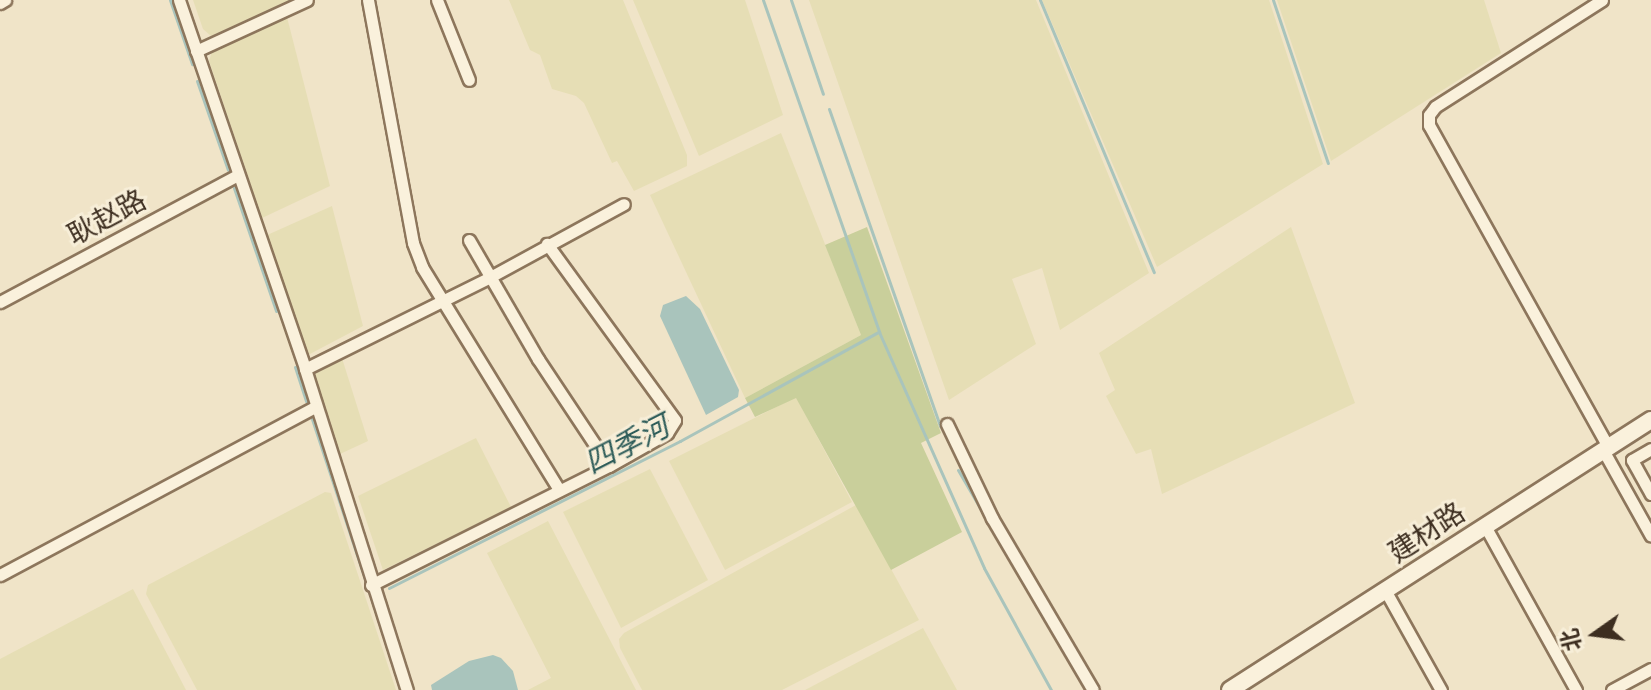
<!DOCTYPE html>
<meta charset="utf-8">
<style>
body{margin:0}
#map{position:relative;width:1651px;height:690px;overflow:hidden;background:#f0e4c8;font-family:Bitter,"Noto Sans SC",serif}
div>[style]{position:absolute}
[style*='--x']{left:calc(var(--x)*1px);top:calc(var(--y)*1px);width:calc(var(--w)*1px);rotate:calc(var(--a)*1deg)}
.farmland>*{inset:0;background:#e6deb5}
.green>*{inset:0;background:#c9cf9b}
.water>*{inset:0;background:#a9c4bc}
.stream>*{height:3px;margin:-1.5px;padding:0 1.5px;transform-origin:1.5px;border-radius:1.5px;background:#a9c4bc}
.roads{filter:drop-shadow(2px 0 #8d765c) drop-shadow(-2px 0 #8d765c) drop-shadow(0 2px #8d765c) drop-shadow(0 -2px #8d765c)}
.street>*{height:11px;margin:-5.5px;padding:0 5.5px;transform-origin:5.5px;border-radius:5.5px;background:#faf1dc}
.secondary>*{height:16px;margin:-8px;padding:0 8px;transform-origin:8px;border-radius:8px;background:#faf1dc}
span{translate:-50% -50%;white-space:nowrap;text-align:center;line-height:1.15;-webkit-text-stroke:6px #f7eed8;paint-order:stroke}
.street-label{font-size:28px;color:#3d2e20}
.water-label{font-size:30px;color:#2f5d5a;font-style:italic}
.north{position:absolute;left:1555px;top:594px;width:80px;height:80px;-webkit-text-stroke:6px #f7eed8;paint-order:stroke;rotate:256deg;font-size:22px;font-weight:700;line-height:32px;text-align:center;color:#3d2e20}
.north::after{content:'';display:block;margin:auto;width:28px;height:36px;background:#3d2e20;clip-path:polygon(50% 0,100% 100%,50% 72%,0 100%)}
</style>
<div id="map">
<div class="farmland">
<div style="clip-path:polygon(193px 0,290px 0,211px 36px,203px 29px)"></div>
<div style="clip-path:polygon(509px 0,623px 0,687px 155px,687px 166px,634px 191px,617px 161px,612px 163px,584px 103px,576px 96px,552px 89px,540px 55px,530px 50px)"></div>
<div style="clip-path:polygon(633px 0,745px 0,783px 115px,699px 156px)"></div>
<div style="clip-path:polygon(809px 0,1036px 0,1149px 273px,1060px 330px,1042px 268px,1012px 279px,1036px 344px,949px 400px)"></div>
<div style="clip-path:polygon(1042px 0,1269px 0,1323px 164px,1157px 267px)"></div>
<div style="clip-path:polygon(1277px 0,1484px 0,1501px 53px,1331px 161px)"></div>
<div style="clip-path:polygon(282px 16px,287px 17px,330px 186px,262px 218px,209px 61px,213px 48px)"></div>
<div style="clip-path:polygon(781px 133px,861px 335px,745px 398px,650px 195px)"></div>
<div style="clip-path:polygon(332px 206px,363px 326px,308px 355px,265px 236px)"></div>
<div style="clip-path:polygon(1291px 227px,1355px 403px,1162px 494px,1151px 449px,1136px 454px,1106px 396px,1115px 390px,1099px 353px)"></div>
<div style="clip-path:polygon(341px 355px,368px 441px,340px 454px,314px 375px)"></div>
<div style="clip-path:polygon(796px 397px,852px 502px,725px 570px,669px 461px)"></div>
<div style="clip-path:polygon(476px 438px,511px 507px,383px 570px,358px 496px)"></div>
<div style="clip-path:polygon(650px 469px,708px 580px,621px 628px,563px 512px)"></div>
<div style="clip-path:polygon(325px 492px,331px 493px,396px 690px,197px 690px,146px 594px,148px 585px)"></div>
<div style="clip-path:polygon(856px 505px,919px 620px,782px 690px,642px 690px,620px 648px,619px 639px,624px 633px)"></div>
<div style="clip-path:polygon(548px 521px,636px 690px,528px 690px,551px 678px,487px 553px)"></div>
<div style="clip-path:polygon(133px 589px,186px 690px,0 690px,0 659px)"></div>
<div style="clip-path:polygon(923px 628px,957px 690px,805px 690px)"></div>
</div>
<div class="green">
<div style="clip-path:polygon(867px 227px,941px 433px,921px 443px,962px 532px,891px 570px,796px 398px,755px 417px,745px 398px,861px 335px,825px 245px)"></div>
</div>
<div class="water">
<div style="clip-path:polygon(686px 296px,700px 309px,739px 390px,738px 397px,706px 415px,660px 316px,663px 305px)"></div>
<div style="clip-path:polygon(493px 655px,501px 658px,513px 671px,518px 690px,432px 690px,431px 685px,469px 661px)"></div>
</div>
<div class="stream">
<div style="--x:170;--y:0;--w:68;--a:71"></div>
<div style="--x:763;--y:0;--w:352;--a:70.7"></div>
<div style="--x:879;--y:332;--w:258;--a:66"></div>
<div style="--x:984;--y:568;--w:139;--a:61.2"></div>
<div style="--x:791;--y:0;--w:99;--a:71.2"></div>
<div style="--x:1040;--y:0;--w:295;--a:67.3"></div>
<div style="--x:1273;--y:0;--w:172;--a:71.4"></div>
<div style="--x:197;--y:81;--w:94;--a:70.8"></div>
<div style="--x:829;--y:109;--w:336;--a:70.7"></div>
<div style="--x:234;--y:188;--w:130;--a:71.1"></div>
<div style="--x:295;--y:367;--w:36;--a:72"></div>
<div style="--x:312;--y:419;--w:274;--a:71.7"></div>
<div style="--x:958;--y:470;--w:99;--a:59.8"></div>
<div style="--x:389;--y:588;--w:326;--a:-26.8"></div>
<div style="--x:680;--y:441;--w:226;--a:-28.8"></div>
</div>
<div class="roads">
<div class="street">
<div style="--x:179;--y:0;--w:390;--a:71.1"></div>
<div style="--x:305;--y:369;--w:337;--a:72.4"></div>
<div style="--x:368;--y:0;--w:247;--a:79.5"></div>
<div style="--x:413;--y:243;--w:26;--a:69"></div>
<div style="--x:422;--y:267;--w:262;--a:58.4"></div>
<div style="--x:437;--y:0;--w:86;--a:68.2"></div>
<div style="--x:1602;--y:0;--w:198;--a:147.4"></div>
<div style="--x:1435;--y:107;--w:10;--a:127"></div>
<div style="--x:1429;--y:115;--w:10;--a:90"></div>
<div style="--x:1429;--y:125;--w:368;--a:60.9"></div>
<div style="--x:0;--y:3;--w:6;--a:-31"></div>
<div style="--x:196;--y:51;--w:122;--a:-24.7"></div>
<div style="--x:469;--y:240;--w:138;--a:59.9"></div>
<div style="--x:538;--y:359;--w:128;--a:56.4"></div>
<div style="--x:0;--y:302;--w:268;--a:-28.1"></div>
<div style="--x:305;--y:369;--w:209;--a:-26.4"></div>
<div style="--x:492;--y:276;--w:150;--a:-28.6"></div>
<div style="--x:947;--y:424;--w:104;--a:64.4"></div>
<div style="--x:992;--y:518;--w:199;--a:59.6"></div>
<div style="--x:1651;--y:449;--w:22;--a:150"></div>
<div style="--x:1632;--y:460;--w:39;--a:61"></div>
<div style="--x:1603;--y:450;--w:98;--a:60.8"></div>
<div style="--x:1485;--y:526;--w:188;--a:61"></div>
<div style="--x:0;--y:575;--w:358;--a:-28.1"></div>
<div style="--x:371;--y:585;--w:266;--a:-26.6"></div>
<div style="--x:609;--y:466;--w:67;--a:-29.6"></div>
<div style="--x:667;--y:433;--w:15;--a:-58"></div>
<div style="--x:675;--y:420;--w:218;--a:-126"></div>
<div style="--x:1385;--y:590;--w:115;--a:60.8"></div>
<div style="--x:1612;--y:690;--w:44;--a:-28.3"></div>
</div>
<div class="secondary">
<div style="--x:1230;--y:690;--w:500;--a:-32.67"></div>
</div>
</div>
<div class="street-label">
<span style="left:107px;top:218px;rotate:-28deg">耿赵路</span>
<span style="left:1427px;top:533px;rotate:-33deg">建材路</span>
</div>
<div class="water-label">
<span style="left:627px;top:445px;rotate:-27deg">四季河</span>
</div>
<div class="north">北</div>
</div>
